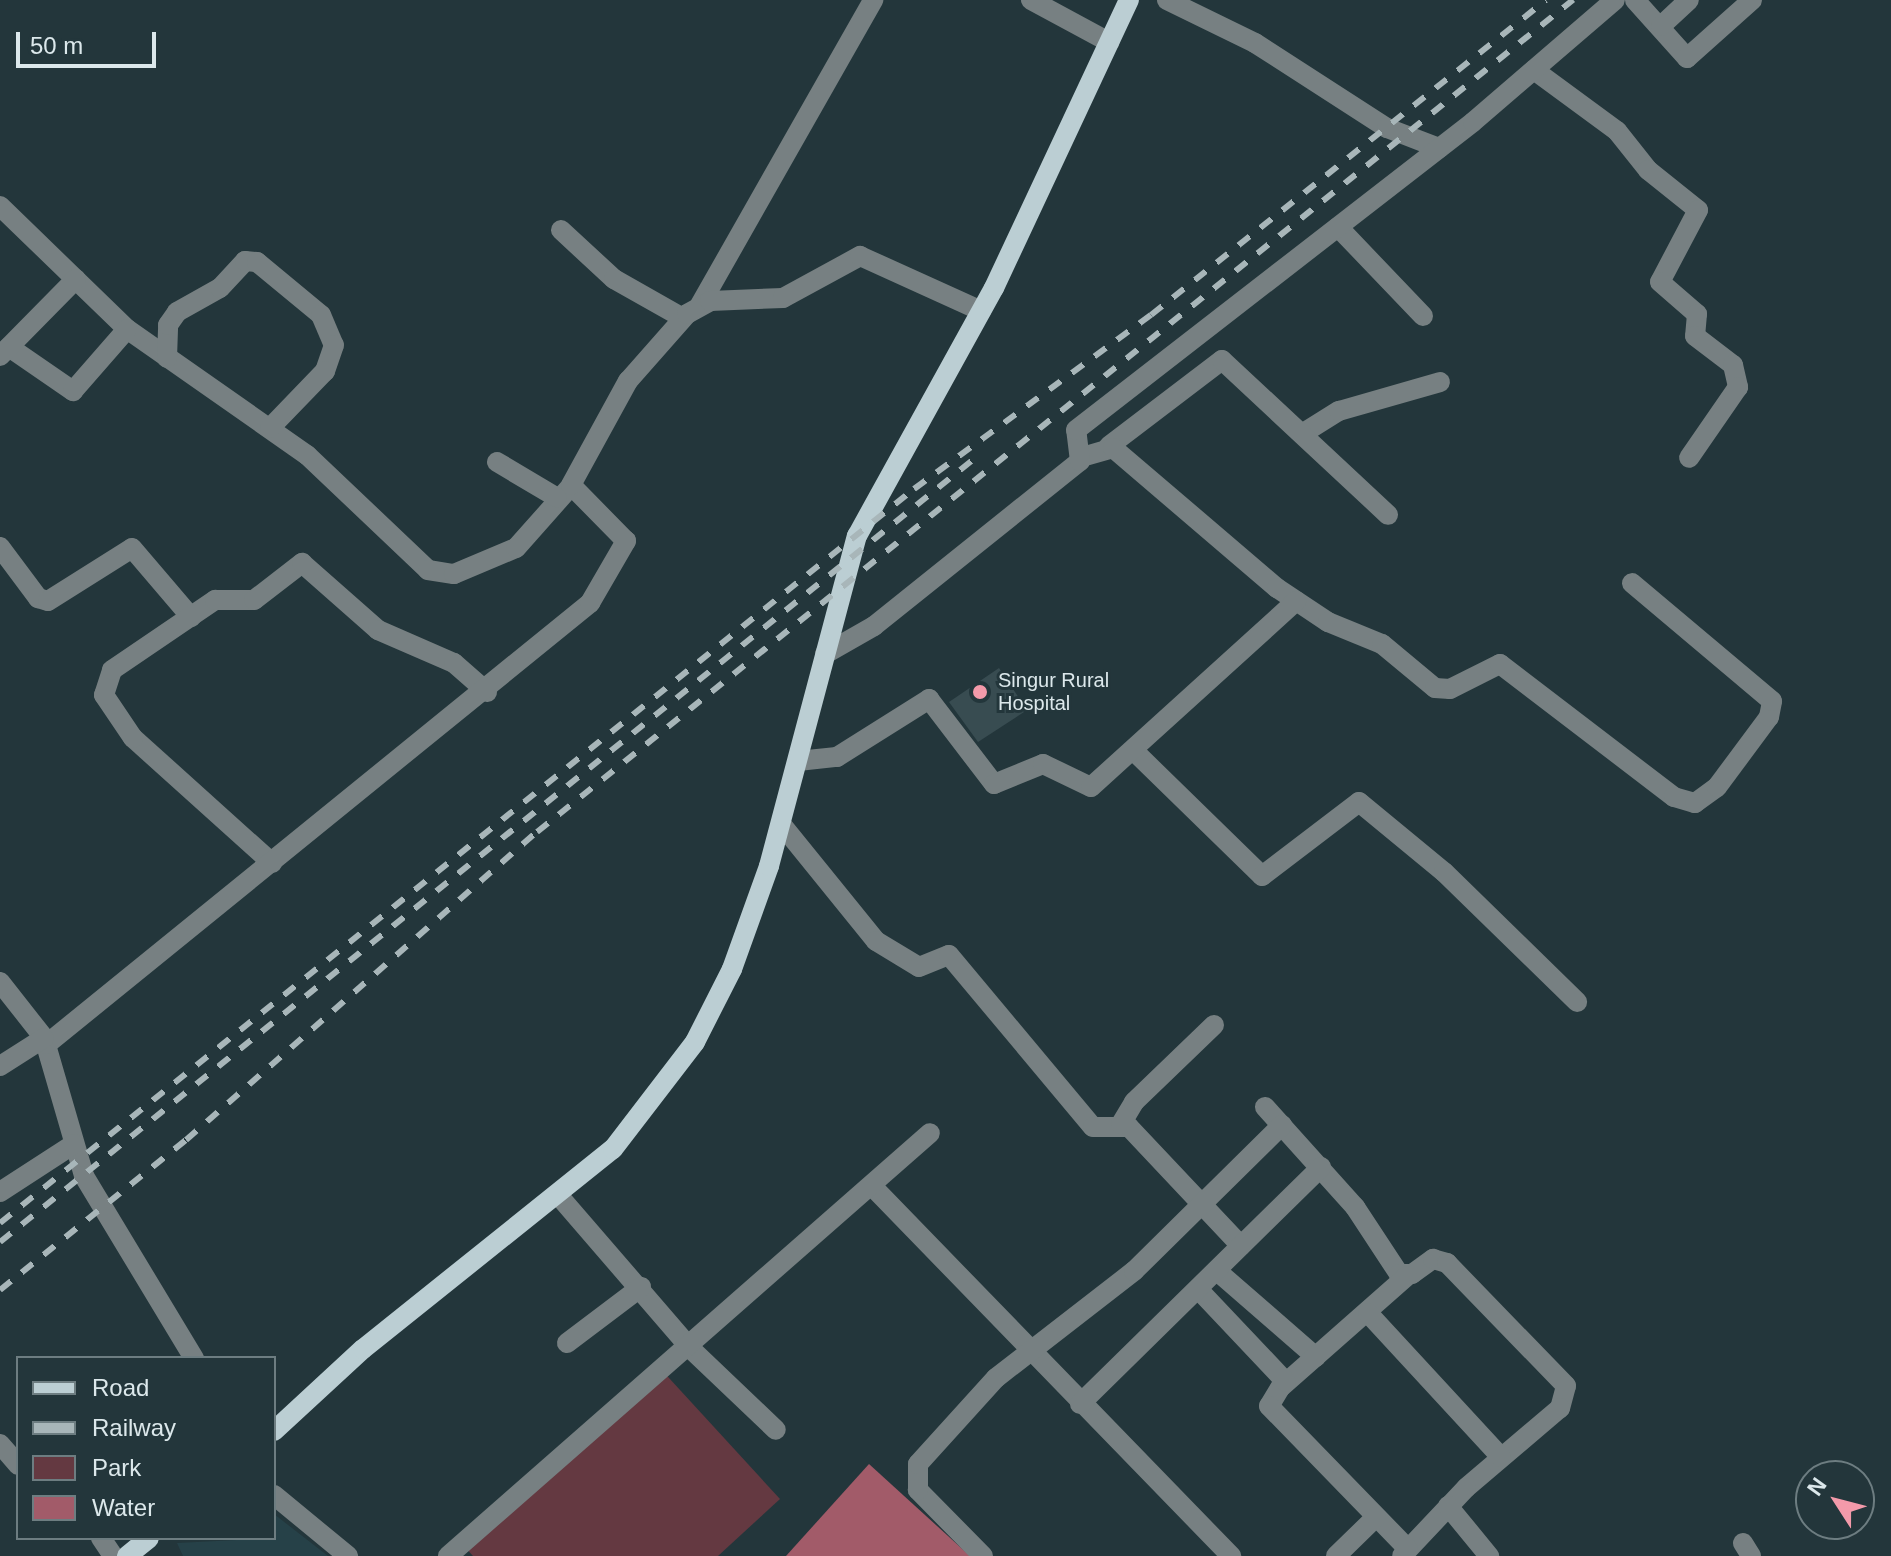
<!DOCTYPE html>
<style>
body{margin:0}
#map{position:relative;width:1891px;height:1556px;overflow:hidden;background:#23363b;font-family:Helvetica,sans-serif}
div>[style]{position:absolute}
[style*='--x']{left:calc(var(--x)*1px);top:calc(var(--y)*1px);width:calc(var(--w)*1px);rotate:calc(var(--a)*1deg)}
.built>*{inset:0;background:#264148}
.green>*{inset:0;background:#643941}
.water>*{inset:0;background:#a25b69}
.building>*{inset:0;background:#384c51}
.minor>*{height:20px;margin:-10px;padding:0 10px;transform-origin:10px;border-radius:10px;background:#778082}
.major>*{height:20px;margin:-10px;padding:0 10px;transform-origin:10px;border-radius:10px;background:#bbced3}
.rail>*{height:6px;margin-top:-3px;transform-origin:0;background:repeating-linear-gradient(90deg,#a8b6b9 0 14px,transparent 0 28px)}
.dots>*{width:22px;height:22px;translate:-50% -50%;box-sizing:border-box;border:4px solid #23363b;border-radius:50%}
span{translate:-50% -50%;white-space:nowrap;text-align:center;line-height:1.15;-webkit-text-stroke:6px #23363b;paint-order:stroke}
.poi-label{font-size:20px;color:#dce8eb}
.left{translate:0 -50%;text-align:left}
.legend{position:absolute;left:16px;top:1356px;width:260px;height:184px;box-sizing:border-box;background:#23363b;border:2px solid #6d7d81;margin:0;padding:10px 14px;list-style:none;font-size:24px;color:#dce8eb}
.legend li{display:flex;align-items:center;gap:16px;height:40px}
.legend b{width:40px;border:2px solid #6d7d81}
.north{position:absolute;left:1795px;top:1460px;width:80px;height:80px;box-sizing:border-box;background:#23363b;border:2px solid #6d7d81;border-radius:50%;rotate:306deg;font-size:22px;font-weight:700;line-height:32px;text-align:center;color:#dce8eb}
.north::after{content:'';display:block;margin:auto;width:28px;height:36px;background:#f39aaa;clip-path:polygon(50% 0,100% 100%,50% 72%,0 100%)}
.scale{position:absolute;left:16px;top:32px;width:140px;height:36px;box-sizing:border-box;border:4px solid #dce8eb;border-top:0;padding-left:10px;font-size:24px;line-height:28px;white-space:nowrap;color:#dce8eb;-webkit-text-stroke:6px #23363b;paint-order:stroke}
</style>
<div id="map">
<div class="built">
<div style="clip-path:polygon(274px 1514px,328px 1556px,183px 1556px,177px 1543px,274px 1538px)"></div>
</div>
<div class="green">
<div style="clip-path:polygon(658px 1366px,780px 1499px,718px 1556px,473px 1556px,463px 1545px)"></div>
</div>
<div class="water">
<div style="clip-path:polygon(869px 1464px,970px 1556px,786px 1556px)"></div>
</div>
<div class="building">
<div style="clip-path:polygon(999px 668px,1027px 710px,978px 742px,949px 702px)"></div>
</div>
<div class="minor">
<div style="--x:1031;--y:0;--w:89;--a:28.3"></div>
<div style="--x:1167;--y:0;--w:98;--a:26"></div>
<div style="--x:1255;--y:43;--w:157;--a:32.8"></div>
<div style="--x:1387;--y:128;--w:56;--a:21"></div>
<div style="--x:1635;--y:0;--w:78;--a:48.1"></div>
<div style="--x:1687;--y:58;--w:87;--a:-41.7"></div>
<div style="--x:1661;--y:26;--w:38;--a:-43"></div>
<div style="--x:1534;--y:70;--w:103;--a:36.3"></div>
<div style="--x:1617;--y:131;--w:50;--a:51.5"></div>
<div style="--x:1648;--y:170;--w:64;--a:38.7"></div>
<div style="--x:1698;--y:210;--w:81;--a:117.8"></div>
<div style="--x:1660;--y:282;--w:49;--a:40.9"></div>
<div style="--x:1697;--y:314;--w:22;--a:95"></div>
<div style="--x:1695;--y:336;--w:48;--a:37.3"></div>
<div style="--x:1733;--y:365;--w:23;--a:77"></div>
<div style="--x:1738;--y:387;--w:86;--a:124.6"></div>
<div style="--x:0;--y:206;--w:177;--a:44.1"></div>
<div style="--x:127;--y:329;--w:220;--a:35"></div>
<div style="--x:307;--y:455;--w:167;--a:43.5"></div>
<div style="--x:428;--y:570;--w:26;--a:9"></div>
<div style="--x:454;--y:574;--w:67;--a:-22.8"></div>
<div style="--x:516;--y:548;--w:83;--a:-48.4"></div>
<div style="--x:1338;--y:227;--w:123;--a:46.3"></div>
<div style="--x:561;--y:230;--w:72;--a:42.8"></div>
<div style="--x:614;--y:279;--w:79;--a:29.5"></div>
<div style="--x:700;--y:305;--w:351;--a:-60.4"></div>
<div style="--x:9;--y:347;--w:78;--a:34.5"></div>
<div style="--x:73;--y:391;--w:82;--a:-48.9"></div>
<div style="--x:0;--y:356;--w:108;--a:-45.4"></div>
<div style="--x:167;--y:358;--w:33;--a:-88"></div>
<div style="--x:168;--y:325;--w:16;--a:-55"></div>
<div style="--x:177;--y:312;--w:49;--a:-29.2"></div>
<div style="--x:220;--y:288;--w:37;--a:-47"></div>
<div style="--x:245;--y:261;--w:12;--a:5"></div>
<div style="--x:257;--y:262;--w:83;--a:39.6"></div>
<div style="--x:321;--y:315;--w:33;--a:67"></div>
<div style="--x:334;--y:345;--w:28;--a:109"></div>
<div style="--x:325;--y:371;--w:79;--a:134"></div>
<div style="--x:1305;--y:432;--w:40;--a:-32"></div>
<div style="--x:1339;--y:411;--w:105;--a:-16"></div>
<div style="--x:1109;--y:446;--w:142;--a:-37.3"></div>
<div style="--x:1222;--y:360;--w:227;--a:43"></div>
<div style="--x:1082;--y:457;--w:32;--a:-16"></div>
<div style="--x:1113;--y:448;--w:216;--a:40.5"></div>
<div style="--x:1277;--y:588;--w:61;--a:33.7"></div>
<div style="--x:1328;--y:622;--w:58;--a:22.2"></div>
<div style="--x:1382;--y:644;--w:69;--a:39.7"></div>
<div style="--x:1435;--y:688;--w:15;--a:4"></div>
<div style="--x:1450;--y:689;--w:56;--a:-26.6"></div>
<div style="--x:1500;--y:664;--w:219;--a:37.4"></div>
<div style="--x:1674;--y:797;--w:22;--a:16"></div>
<div style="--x:1695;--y:803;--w:27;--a:-36"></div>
<div style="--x:1717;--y:787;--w:87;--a:-53.4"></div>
<div style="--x:1769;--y:717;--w:16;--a:-79"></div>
<div style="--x:1772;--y:701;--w:183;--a:-139.9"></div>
<div style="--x:497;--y:462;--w:69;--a:30.7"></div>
<div style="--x:0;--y:547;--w:64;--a:53.3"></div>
<div style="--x:38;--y:598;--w:10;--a:17"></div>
<div style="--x:48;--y:601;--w:99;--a:-32.2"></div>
<div style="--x:132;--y:548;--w:91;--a:49.5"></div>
<div style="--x:825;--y:654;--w:56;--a:-29.7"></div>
<div style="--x:874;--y:626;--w:264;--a:-38.7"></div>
<div style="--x:1080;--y:461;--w:31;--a:-97"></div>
<div style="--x:1076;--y:430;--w:502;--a:-37.8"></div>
<div style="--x:1473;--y:122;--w:187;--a:-40.7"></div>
<div style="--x:1136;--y:753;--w:176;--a:44.3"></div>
<div style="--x:1262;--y:876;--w:122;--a:-37.3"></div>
<div style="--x:1359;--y:802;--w:110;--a:39.5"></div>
<div style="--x:1444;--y:872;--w:186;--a:44.3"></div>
<div style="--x:798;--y:761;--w:39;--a:-6"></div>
<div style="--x:837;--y:757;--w:109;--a:-32.2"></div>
<div style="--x:929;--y:699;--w:107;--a:52.6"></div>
<div style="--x:994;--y:784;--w:53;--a:-22.2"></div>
<div style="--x:1043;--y:764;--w:53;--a:25.6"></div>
<div style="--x:1091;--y:787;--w:277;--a:-42.2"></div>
<div style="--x:782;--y:825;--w:149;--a:51"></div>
<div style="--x:876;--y:941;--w:50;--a:31.2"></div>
<div style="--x:919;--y:967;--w:32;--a:-22"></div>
<div style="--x:949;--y:955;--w:224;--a:50.1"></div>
<div style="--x:1093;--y:1127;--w:36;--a:0"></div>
<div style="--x:1129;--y:1127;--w:163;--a:46.7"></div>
<div style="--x:272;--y:863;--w:187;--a:-138"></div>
<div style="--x:133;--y:738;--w:52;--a:-124"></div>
<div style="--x:104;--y:695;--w:26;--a:-72"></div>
<div style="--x:112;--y:670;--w:125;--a:-34.2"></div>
<div style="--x:215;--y:600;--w:39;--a:0"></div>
<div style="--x:254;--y:600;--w:61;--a:-37.6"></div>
<div style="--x:302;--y:563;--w:101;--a:41.4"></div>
<div style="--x:378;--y:630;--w:83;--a:23.5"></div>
<div style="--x:454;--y:663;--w:44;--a:41.3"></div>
<div style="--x:0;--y:982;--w:71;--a:51.8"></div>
<div style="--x:44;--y:1038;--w:144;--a:73.8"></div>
<div style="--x:84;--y:1176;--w:213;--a:58.9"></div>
<div style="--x:47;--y:1044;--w:700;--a:-39.08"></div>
<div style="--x:590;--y:603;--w:72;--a:-59.9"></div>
<div style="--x:626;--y:541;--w:78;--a:-134.5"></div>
<div style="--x:571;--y:485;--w:119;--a:-61.3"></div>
<div style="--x:628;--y:381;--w:89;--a:-48.6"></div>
<div style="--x:687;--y:314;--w:26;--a:-29"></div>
<div style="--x:710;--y:301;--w:73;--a:-2.4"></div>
<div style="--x:783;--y:298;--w:88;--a:-28.6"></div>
<div style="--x:860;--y:256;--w:133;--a:24.4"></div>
<div style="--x:0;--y:1066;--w:52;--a:-32.5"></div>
<div style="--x:1265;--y:1107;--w:135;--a:48"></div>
<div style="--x:1355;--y:1207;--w:80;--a:56.7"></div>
<div style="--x:1399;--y:1274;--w:13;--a:0"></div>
<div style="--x:1412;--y:1274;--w:26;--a:-36"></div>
<div style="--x:1433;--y:1259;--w:15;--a:16"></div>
<div style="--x:1447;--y:1263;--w:171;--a:45.9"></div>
<div style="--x:1566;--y:1386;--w:23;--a:105"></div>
<div style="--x:1560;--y:1408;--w:123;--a:139.6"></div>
<div style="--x:1466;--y:1488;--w:93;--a:133.3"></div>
<div style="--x:1121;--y:1124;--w:26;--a:-59"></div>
<div style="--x:1134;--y:1102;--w:111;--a:-43.9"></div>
<div style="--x:872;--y:1186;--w:516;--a:45.86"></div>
<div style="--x:0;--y:1192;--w:88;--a:-33"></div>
<div style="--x:559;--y:1196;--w:202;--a:49.2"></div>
<div style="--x:691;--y:1349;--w:117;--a:43.6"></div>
<div style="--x:1217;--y:1271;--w:131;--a:41"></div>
<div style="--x:1407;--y:1276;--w:169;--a:138.6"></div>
<div style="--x:1280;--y:1388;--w:21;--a:121"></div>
<div style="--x:1269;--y:1406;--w:199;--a:45.8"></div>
<div style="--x:1198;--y:1289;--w:128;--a:46.6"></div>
<div style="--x:1368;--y:1313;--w:196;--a:47.3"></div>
<div style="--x:567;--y:1343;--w:93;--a:-37.1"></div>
<div style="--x:1080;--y:1404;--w:338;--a:-44.5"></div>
<div style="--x:0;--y:1444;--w:28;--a:49"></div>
<div style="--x:274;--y:1495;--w:96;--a:39.5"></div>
<div style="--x:1448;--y:1506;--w:65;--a:50.6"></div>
<div style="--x:101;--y:1538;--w:22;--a:56"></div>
<div style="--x:1743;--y:1543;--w:15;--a:58"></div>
<div style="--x:448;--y:1556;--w:641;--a:-41.27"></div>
<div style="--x:983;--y:1556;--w:93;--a:-134.6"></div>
<div style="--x:918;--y:1490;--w:26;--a:-90"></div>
<div style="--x:918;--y:1464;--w:116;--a:-47.8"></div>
<div style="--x:996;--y:1378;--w:175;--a:-37.8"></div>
<div style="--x:1134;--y:1271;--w:208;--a:-44.6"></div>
<div style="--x:1336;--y:1556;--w:56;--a:-44.3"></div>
</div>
<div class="major">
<div style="--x:274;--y:1431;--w:121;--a:-42.7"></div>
<div style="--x:363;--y:1349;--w:320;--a:-38.7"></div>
<div style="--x:613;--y:1149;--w:135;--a:-52.5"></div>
<div style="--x:695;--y:1042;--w:82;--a:-63.1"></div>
<div style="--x:732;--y:969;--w:109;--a:-70.2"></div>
<div style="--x:769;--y:866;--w:342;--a:-75.1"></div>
<div style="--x:857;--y:536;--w:283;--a:-61.1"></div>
<div style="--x:994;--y:288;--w:318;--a:-64.9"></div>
<div style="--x:127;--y:1556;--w:28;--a:-39"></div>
</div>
<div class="rail">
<div style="--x:0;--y:1223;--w:1172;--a:-38.77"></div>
<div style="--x:914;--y:489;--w:294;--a:-36.3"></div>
<div style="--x:1151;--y:315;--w:505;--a:-38.57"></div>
<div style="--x:0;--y:1242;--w:1250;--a:-38.8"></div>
<div style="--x:0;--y:1290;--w:239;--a:-38.9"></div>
<div style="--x:186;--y:1140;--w:467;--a:-41.3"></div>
<div style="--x:537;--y:832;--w:1329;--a:-38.77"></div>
</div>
<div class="dots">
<div style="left:980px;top:692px;background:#f39aaa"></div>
</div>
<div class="poi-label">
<span class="left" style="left:998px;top:692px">Singur Rural<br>Hospital</span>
</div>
<ul class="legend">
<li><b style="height:10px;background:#bbced3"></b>Road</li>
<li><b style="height:10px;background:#a8b6b9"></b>Railway</li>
<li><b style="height:22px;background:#643941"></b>Park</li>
<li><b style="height:22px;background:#a25b69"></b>Water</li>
</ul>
<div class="north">N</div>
<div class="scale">50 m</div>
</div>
